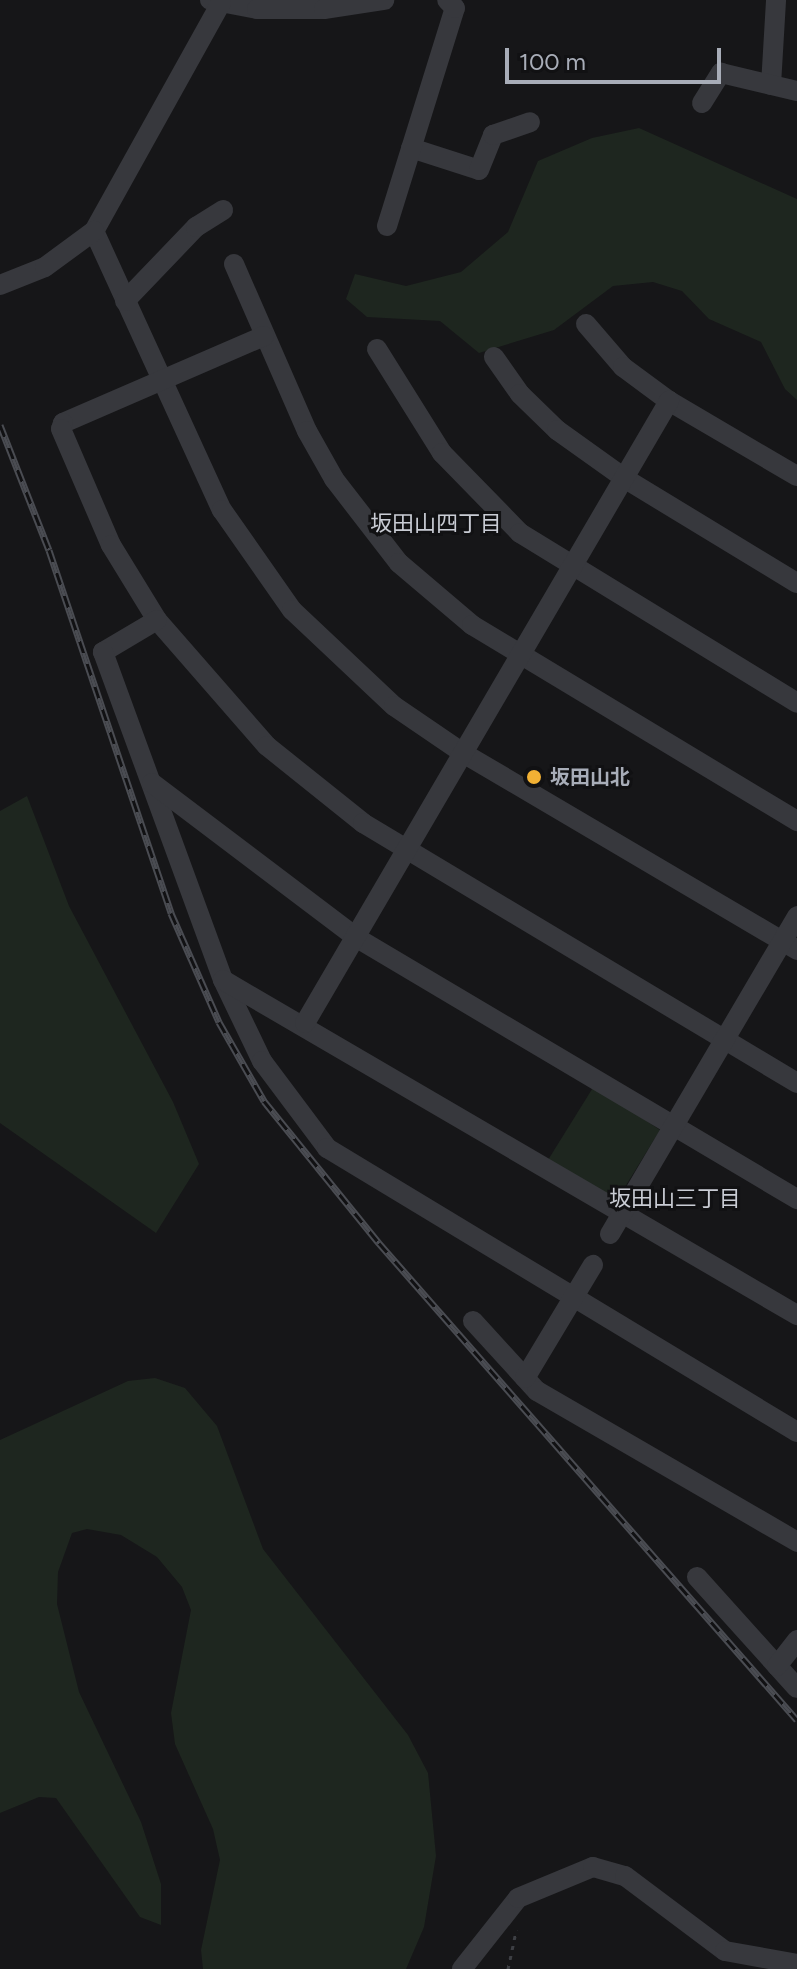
<!DOCTYPE html>
<meta charset="utf-8">
<style>
body{margin:0}
#map{position:relative;width:797px;height:1969px;overflow:hidden;background:#161618;font-family:Figtree,"Noto Sans JP",sans-serif}
div>[style]{position:absolute}
[style*='--x']{left:calc(var(--x)*1px);top:calc(var(--y)*1px);width:calc(var(--w)*1px);rotate:calc(var(--a)*1deg)}
.green>*{inset:0;background:#1e261f}
.path>*{height:3px;margin-top:-1.5px;transform-origin:0;background:repeating-linear-gradient(90deg,#3d3f44 0 4px,transparent 0 10px)}
.minor>*{height:20px;margin:-10px;padding:0 10px;transform-origin:10px;border-radius:10px;background:#37383d}
.rail>*{height:7px;margin-top:-3.5px;transform-origin:0;background:repeating-linear-gradient(90deg,#111113 0 12px,#4a4c52 0 24px);box-sizing:border-box;border-block:2px solid #4a4c52}
.dots>*{width:22px;height:22px;translate:-50% -50%;box-sizing:border-box;border:4px solid #111113;border-radius:50%}
span{translate:-50% -50%;white-space:nowrap;text-align:center;line-height:1.15;-webkit-text-stroke:6px #111113;paint-order:stroke}
.poi-label{font-size:20px;color:#a8adb8;font-weight:700}
.left{translate:0 -50%;text-align:left}
.neighbourhood-label{font-size:22px;color:#c9ccd4}
.scale{position:absolute;left:505px;top:48px;width:216px;height:36px;box-sizing:border-box;border:4px solid #a8adb8;border-top:0;padding-left:10px;font-size:24px;line-height:28px;white-space:nowrap;color:#a8adb8;-webkit-text-stroke:6px #111113;paint-order:stroke}
</style>
<div id="map">
<div class="green">
<div style="clip-path:polygon(639px 128px,797px 199px,797px 400px,785px 389px,761px 342px,709px 319px,682px 291px,653px 282px,613px 286px,554px 330px,479px 353px,440px 321px,367px 317px,346px 299px,355px 274px,406px 286px,461px 272px,508px 232px,538px 161px,592px 138px)"></div>
<div style="clip-path:polygon(27px 796px,69px 906px,173px 1102px,199px 1164px,156px 1233px,0 1123px,0 811px)"></div>
<div style="clip-path:polygon(594px 1086px,660px 1130px,617px 1200px,548px 1160px)"></div>
<div style="clip-path:polygon(155px 1378px,185px 1388px,217px 1426px,263px 1549px,408px 1735px,428px 1773px,436px 1856px,424px 1927px,406px 1969px,203px 1969px,201px 1950px,220px 1860px,213px 1829px,175px 1744px,171px 1713px,191px 1610px,182px 1587px,157px 1557px,121px 1535px,87px 1529px,72px 1533px,58px 1572px,57px 1604px,79px 1692px,141px 1822px,161px 1884px,161px 1925px,140px 1917px,56px 1798px,39px 1797px,0 1813px,0 1440px,128px 1381px)"></div>
</div>
<div class="path">
<div style="--x:508;--y:1969;--w:40;--a:-78"></div>
</div>
<div class="minor">
<div style="--x:210;--y:0;--w:48;--a:10.8"></div>
<div style="--x:257;--y:9;--w:67;--a:0"></div>
<div style="--x:324;--y:9;--w:61;--a:-8.5"></div>
<div style="--x:221;--y:3;--w:261;--a:119.1"></div>
<div style="--x:94;--y:231;--w:307;--a:65.4"></div>
<div style="--x:222;--y:510;--w:122;--a:55"></div>
<div style="--x:292;--y:610;--w:140;--a:43.3"></div>
<div style="--x:394;--y:706;--w:83;--a:34.3"></div>
<div style="--x:463;--y:753;--w:388;--a:30.5"></div>
<div style="--x:771;--y:85;--w:85;--a:-86.6"></div>
<div style="--x:702;--y:103;--w:36;--a:-58"></div>
<div style="--x:721;--y:73;--w:78;--a:13.3"></div>
<div style="--x:411;--y:148;--w:71;--a:17.9"></div>
<div style="--x:479;--y:170;--w:38;--a:-68"></div>
<div style="--x:493;--y:135;--w:39;--a:-19"></div>
<div style="--x:387;--y:226;--w:228;--a:-72.7"></div>
<div style="--x:455;--y:8;--w:11;--a:-135"></div>
<div style="--x:234;--y:264;--w:182;--a:66.4"></div>
<div style="--x:307;--y:431;--w:55;--a:60.6"></div>
<div style="--x:334;--y:479;--w:106;--a:52.3"></div>
<div style="--x:399;--y:563;--w:96;--a:40.3"></div>
<div style="--x:472;--y:625;--w:380;--a:31.1"></div>
<div style="--x:0;--y:285;--w:48;--a:-21.8"></div>
<div style="--x:45;--y:267;--w:61;--a:-36.3"></div>
<div style="--x:125;--y:301;--w:103;--a:-46.2"></div>
<div style="--x:196;--y:227;--w:32;--a:-32"></div>
<div style="--x:586;--y:324;--w:57;--a:49.3"></div>
<div style="--x:623;--y:367;--w:57;--a:36.5"></div>
<div style="--x:669;--y:401;--w:148;--a:30.4"></div>
<div style="--x:264;--y:336;--w:219;--a:156.6"></div>
<div style="--x:63;--y:423;--w:6;--a:108"></div>
<div style="--x:61;--y:429;--w:126;--a:66.7"></div>
<div style="--x:111;--y:545;--w:88;--a:58.5"></div>
<div style="--x:157;--y:620;--w:167;--a:48.9"></div>
<div style="--x:267;--y:746;--w:123;--a:38.7"></div>
<div style="--x:363;--y:823;--w:506;--a:30.92"></div>
<div style="--x:377;--y:349;--w:123;--a:58"></div>
<div style="--x:442;--y:453;--w:112;--a:45.7"></div>
<div style="--x:520;--y:533;--w:325;--a:31.5"></div>
<div style="--x:494;--y:357;--w:45;--a:54.9"></div>
<div style="--x:520;--y:394;--w:52;--a:44.2"></div>
<div style="--x:557;--y:430;--w:82;--a:35.6"></div>
<div style="--x:624;--y:478;--w:202;--a:31.3"></div>
<div style="--x:157;--y:620;--w:63;--a:149.3"></div>
<div style="--x:103;--y:652;--w:349;--a:69.9"></div>
<div style="--x:223;--y:980;--w:90;--a:64.3"></div>
<div style="--x:262;--y:1061;--w:109;--a:53.2"></div>
<div style="--x:327;--y:1148;--w:549;--a:31.14"></div>
<div style="--x:152;--y:783;--w:257;--a:37.1"></div>
<div style="--x:357;--y:938;--w:512;--a:30.68"></div>
<div style="--x:223;--y:980;--w:665;--a:30.27"></div>
<div style="--x:305;--y:1023;--w:721;--a:-59.66"></div>
<div style="--x:610;--y:1234;--w:369;--a:-59.5"></div>
<div style="--x:473;--y:1321;--w:95;--a:47.6"></div>
<div style="--x:537;--y:1391;--w:301;--a:30.1"></div>
<div style="--x:525;--y:1378;--w:132;--a:-59"></div>
<div style="--x:697;--y:1577;--w:149;--a:48"></div>
<div style="--x:777;--y:1666;--w:33;--a:-52"></div>
<div style="--x:462;--y:1969;--w:90;--a:-51.7"></div>
<div style="--x:518;--y:1898;--w:81;--a:-22.5"></div>
<div style="--x:593;--y:1867;--w:33;--a:16"></div>
<div style="--x:625;--y:1876;--w:125;--a:36.9"></div>
<div style="--x:725;--y:1951;--w:73;--a:10.2"></div>
</div>
<div class="rail">
<div style="--x:0;--y:425;--w:134;--a:68.6"></div>
<div style="--x:49;--y:550;--w:383;--a:71.4"></div>
<div style="--x:171;--y:913;--w:119;--a:66.2"></div>
<div style="--x:219;--y:1022;--w:91;--a:60.3"></div>
<div style="--x:264;--y:1101;--w:183;--a:51"></div>
<div style="--x:379;--y:1243;--w:634;--a:48.77"></div>
</div>
<div class="dots">
<div style="left:534px;top:777px;background:#f2b134"></div>
</div>
<div class="poi-label">
<span class="left" style="left:550px;top:777px">坂田山北</span>
</div>
<div class="neighbourhood-label">
<span style="left:436px;top:524px">坂田山四丁目</span>
<span style="left:675px;top:1199px">坂田山三丁目</span>
</div>
<div class="scale">100 m</div>
</div>
